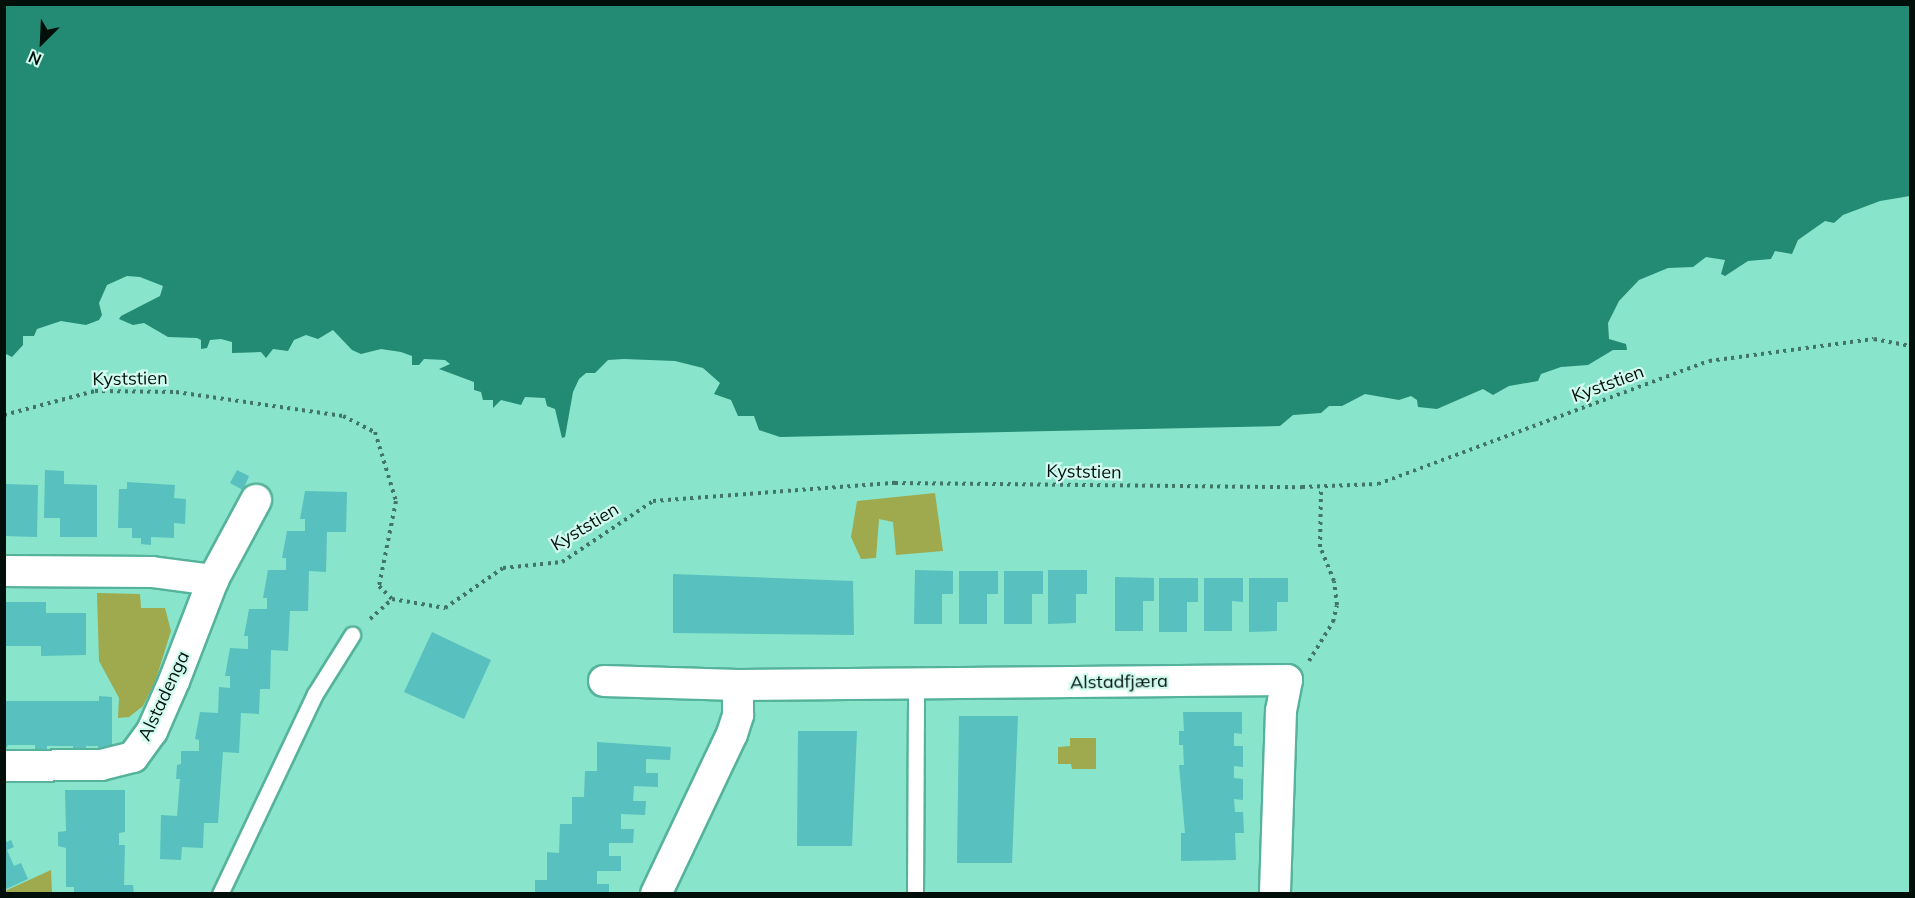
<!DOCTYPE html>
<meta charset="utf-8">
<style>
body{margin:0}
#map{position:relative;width:1915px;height:898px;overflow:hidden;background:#88e4cb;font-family:Mulish,sans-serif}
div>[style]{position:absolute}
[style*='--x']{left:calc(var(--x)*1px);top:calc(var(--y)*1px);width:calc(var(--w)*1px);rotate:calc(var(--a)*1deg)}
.green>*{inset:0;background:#9fa94d}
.water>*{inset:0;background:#238a74}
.building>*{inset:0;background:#58c0bf}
.path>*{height:4px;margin-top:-2px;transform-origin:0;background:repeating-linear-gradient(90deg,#417566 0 3px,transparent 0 7.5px)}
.roads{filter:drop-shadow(2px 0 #56b39b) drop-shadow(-2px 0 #56b39b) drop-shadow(0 2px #56b39b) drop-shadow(0 -2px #56b39b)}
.lane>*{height:15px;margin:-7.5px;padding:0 7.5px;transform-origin:7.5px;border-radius:7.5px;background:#fff}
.street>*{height:30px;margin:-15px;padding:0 15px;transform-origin:15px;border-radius:15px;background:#fff}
span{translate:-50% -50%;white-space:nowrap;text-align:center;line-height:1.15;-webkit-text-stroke:4.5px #d0fbee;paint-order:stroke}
.street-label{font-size:18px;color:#000f0a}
.frame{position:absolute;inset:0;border:6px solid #000f0a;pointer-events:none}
.north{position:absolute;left:12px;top:12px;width:60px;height:60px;-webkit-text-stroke:4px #d0fbee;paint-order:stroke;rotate:204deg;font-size:16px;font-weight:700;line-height:24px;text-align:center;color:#000f0a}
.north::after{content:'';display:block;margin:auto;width:21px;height:27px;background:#000f0a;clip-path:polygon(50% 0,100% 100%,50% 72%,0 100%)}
</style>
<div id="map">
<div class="green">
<div style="clip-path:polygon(935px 493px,943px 551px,896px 555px,893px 522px,879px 519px,876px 558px,861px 559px,851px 537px,857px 501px)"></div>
<div style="clip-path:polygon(97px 593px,140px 594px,141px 608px,165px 608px,171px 631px,155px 682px,143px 706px,129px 717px,118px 718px,119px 698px,99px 661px)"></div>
<div style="clip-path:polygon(1070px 738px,1096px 738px,1096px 769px,1072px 769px,1071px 764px,1058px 764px,1058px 747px,1070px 746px)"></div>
<div style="clip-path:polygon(51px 870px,52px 893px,5px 893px,5px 891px)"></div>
</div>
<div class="water">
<div style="clip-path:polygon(5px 4px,1910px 5px,1910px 196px,1880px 201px,1843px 215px,1834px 223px,1825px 221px,1798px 240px,1792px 254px,1775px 251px,1771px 259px,1748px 261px,1725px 276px,1721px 274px,1725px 260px,1706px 257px,1693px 267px,1668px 268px,1639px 280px,1619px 301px,1608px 323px,1609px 339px,1626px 344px,1627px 350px,1613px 350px,1588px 365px,1561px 367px,1541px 374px,1538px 381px,1509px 386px,1493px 395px,1483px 389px,1437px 409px,1418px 407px,1417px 400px,1411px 396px,1399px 400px,1365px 394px,1342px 406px,1329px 406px,1321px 413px,1293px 415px,1280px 426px,780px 437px,759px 430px,754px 416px,738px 416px,731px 400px,714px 394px,720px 383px,703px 368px,675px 361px,624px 359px,608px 360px,595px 373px,586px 373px,579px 379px,573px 392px,565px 437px,562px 438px,555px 409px,547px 406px,545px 398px,525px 397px,521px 405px,501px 400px,493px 408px,493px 400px,483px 400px,481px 392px,474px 390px,474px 382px,439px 369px,450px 364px,445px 360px,424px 359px,419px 365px,412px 365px,412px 356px,401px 352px,381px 349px,361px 354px,352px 350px,333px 330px,318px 339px,306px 335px,294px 340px,288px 351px,273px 349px,266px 358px,261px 352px,232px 353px,232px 342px,221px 339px,210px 340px,207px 348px,201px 349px,201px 340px,197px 338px,168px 337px,144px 323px,133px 325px,119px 319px,121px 316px,160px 296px,163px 286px,140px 277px,127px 276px,107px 285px,99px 303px,102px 315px,99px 320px,86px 325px,61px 321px,37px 329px,34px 336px,23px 336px,23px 345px,12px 357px,6px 354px)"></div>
</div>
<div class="building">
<div style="clip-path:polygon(45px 470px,64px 471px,64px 484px,97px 485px,97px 537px,60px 537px,60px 518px,44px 518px)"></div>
<div style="clip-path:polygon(237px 470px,249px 476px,243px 490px,230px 483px)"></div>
<div style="clip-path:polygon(127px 482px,175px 485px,174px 498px,186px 499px,185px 524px,174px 523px,174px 538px,151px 537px,151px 545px,141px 544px,141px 538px,132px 538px,132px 528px,118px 528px,119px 489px,127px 489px)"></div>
<div style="clip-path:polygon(4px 484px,38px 485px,37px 537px,4px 536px)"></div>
<div style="clip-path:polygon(305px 491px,347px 492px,346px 532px,327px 532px,326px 572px,309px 571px,308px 611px,290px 611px,288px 651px,271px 650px,270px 689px,260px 689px,259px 714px,241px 713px,239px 753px,223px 752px,218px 823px,204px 823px,203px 848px,182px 847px,181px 860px,160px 859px,161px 815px,177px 816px,180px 779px,176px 779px,177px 765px,181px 764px,181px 751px,199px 751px,199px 740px,195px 739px,200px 712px,218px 713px,219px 687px,230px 688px,230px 676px,225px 676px,230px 648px,248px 649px,248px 636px,244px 636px,249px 609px,267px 609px,267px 598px,263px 598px,268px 570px,286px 570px,286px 558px,282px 558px,287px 531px,305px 531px,305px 519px,300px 519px)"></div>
<div style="clip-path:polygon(915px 570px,953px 571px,953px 594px,942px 594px,942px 624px,914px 624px)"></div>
<div style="clip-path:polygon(1048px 570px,1087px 570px,1087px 594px,1076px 594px,1076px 623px,1048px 624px)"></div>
<div style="clip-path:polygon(959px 571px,998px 571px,998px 594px,987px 594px,987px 624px,959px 624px)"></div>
<div style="clip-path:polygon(1004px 571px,1043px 571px,1043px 594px,1032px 594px,1032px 624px,1004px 624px)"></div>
<div style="clip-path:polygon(673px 574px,853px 581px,854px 635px,673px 633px)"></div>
<div style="clip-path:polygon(1115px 577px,1154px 578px,1154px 601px,1143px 601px,1143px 631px,1115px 631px)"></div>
<div style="clip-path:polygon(1159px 578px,1198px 578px,1198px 602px,1187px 602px,1187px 632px,1159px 632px)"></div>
<div style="clip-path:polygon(1204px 578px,1243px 578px,1243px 602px,1232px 601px,1232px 631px,1204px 631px)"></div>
<div style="clip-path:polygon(1249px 578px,1288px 578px,1288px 602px,1277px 602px,1277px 631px,1249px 632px)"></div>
<div style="clip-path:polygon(4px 602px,46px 602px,46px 613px,86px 613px,86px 655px,41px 656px,41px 646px,4px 646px)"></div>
<div style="clip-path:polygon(432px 632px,491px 660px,464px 719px,404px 692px)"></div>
<div style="clip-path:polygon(99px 696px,112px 697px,112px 755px,98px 755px,98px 746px,86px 746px,86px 752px,73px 752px,73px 746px,47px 746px,47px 752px,35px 752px,35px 745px,8px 745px,4px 752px,4px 701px,99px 701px)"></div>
<div style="clip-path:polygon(1183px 712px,1242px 712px,1242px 734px,1234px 733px,1234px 746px,1243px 746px,1243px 767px,1234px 766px,1234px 778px,1243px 779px,1243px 800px,1234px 799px,1235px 812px,1243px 812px,1244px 833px,1235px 833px,1236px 860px,1181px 861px,1181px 833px,1185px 833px,1179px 765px,1184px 765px,1183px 745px,1179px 745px,1179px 731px,1184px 731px)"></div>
<div style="clip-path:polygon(959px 716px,1018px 716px,1012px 863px,957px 863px)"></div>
<div style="clip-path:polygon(798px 731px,857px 731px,852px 846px,797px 846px)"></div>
<div style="clip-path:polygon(597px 742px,671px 747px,670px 760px,646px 759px,646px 773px,658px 773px,658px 787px,634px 786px,633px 801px,646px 801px,645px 815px,621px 814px,621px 829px,634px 829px,633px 843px,609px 843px,609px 856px,621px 856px,621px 871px,597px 871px,597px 884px,609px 884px,609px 894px,535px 894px,535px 880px,547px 880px,547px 852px,559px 853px,560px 824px,572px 824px,572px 797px,584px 797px,585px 771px,597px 771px)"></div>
<div style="clip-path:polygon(65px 790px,125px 790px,125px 832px,119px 833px,119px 845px,125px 845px,124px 885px,133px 885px,134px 894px,74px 894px,74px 887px,66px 887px,66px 848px,58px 846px,58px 832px,66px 831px)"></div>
<div style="clip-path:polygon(11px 840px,14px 847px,7px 850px,14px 866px,21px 863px,28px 879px,4px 890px,4px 843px)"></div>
</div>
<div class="path">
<div style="--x:4;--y:415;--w:94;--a:-14.8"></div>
<div style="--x:95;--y:391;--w:81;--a:0.7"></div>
<div style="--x:176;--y:392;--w:169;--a:8.2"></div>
<div style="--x:343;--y:416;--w:36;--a:27"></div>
<div style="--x:375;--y:432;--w:72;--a:73.1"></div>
<div style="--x:396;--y:501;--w:87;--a:101.3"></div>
<div style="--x:379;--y:586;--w:18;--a:45"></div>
<div style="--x:392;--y:599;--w:54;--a:9.6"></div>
<div style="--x:445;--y:608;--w:70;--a:-34.6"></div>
<div style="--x:503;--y:568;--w:59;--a:-5.8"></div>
<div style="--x:562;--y:562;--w:110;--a:-33.8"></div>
<div style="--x:653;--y:501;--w:243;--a:-4.3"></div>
<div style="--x:895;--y:483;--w:407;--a:0.6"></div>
<div style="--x:1302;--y:487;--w:76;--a:-2.3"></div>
<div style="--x:1378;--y:484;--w:353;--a:-20.4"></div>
<div style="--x:1709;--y:361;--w:166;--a:-7.6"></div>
<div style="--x:1874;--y:339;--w:37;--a:11"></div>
<div style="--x:370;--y:619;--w:30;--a:-42"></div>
<div style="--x:1309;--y:661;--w:46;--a:-58.4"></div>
<div style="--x:1333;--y:622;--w:17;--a:-77"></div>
<div style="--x:1337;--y:605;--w:24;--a:-97"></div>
<div style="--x:1334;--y:581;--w:37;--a:-112"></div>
<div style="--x:1320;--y:547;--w:60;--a:-89"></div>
</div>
<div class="roads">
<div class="lane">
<div style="--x:220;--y:894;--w:221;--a:-64.6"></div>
<div style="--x:315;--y:694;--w:70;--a:-57.9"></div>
<div style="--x:915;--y:894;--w:210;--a:-89.7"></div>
</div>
<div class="street">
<div style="--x:4;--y:571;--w:148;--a:0.4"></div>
<div style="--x:152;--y:572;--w:62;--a:7.5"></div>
<div style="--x:213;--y:580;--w:108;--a:111.1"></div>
<div style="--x:174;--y:681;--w:55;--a:113.7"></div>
<div style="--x:152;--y:731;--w:32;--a:126"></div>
<div style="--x:133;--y:757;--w:33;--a:166"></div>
<div style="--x:101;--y:765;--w:97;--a:179.4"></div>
<div style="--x:213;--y:580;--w:91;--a:-61.7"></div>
<div style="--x:604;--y:681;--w:134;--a:1.7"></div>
<div style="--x:738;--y:685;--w:549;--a:-0.52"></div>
<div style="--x:1287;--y:680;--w:32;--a:101"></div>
<div style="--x:1281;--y:711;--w:183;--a:91.9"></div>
<div style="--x:656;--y:894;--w:177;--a:-64.6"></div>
<div style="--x:732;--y:734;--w:20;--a:-72"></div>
<div style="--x:738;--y:715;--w:30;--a:-90"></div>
</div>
</div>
<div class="street-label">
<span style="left:130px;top:379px;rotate:-1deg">Kyststien</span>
<span style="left:1608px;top:384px;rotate:-20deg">Kyststien</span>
<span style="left:1084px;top:472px;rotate:1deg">Kyststien</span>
<span style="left:585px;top:527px;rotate:-31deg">Kyststien</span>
<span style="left:1119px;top:682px;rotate:-1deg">Alstadfjæra</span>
<span style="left:164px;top:696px;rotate:-65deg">Alstadenga</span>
</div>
<div class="frame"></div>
<div class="north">N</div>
</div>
